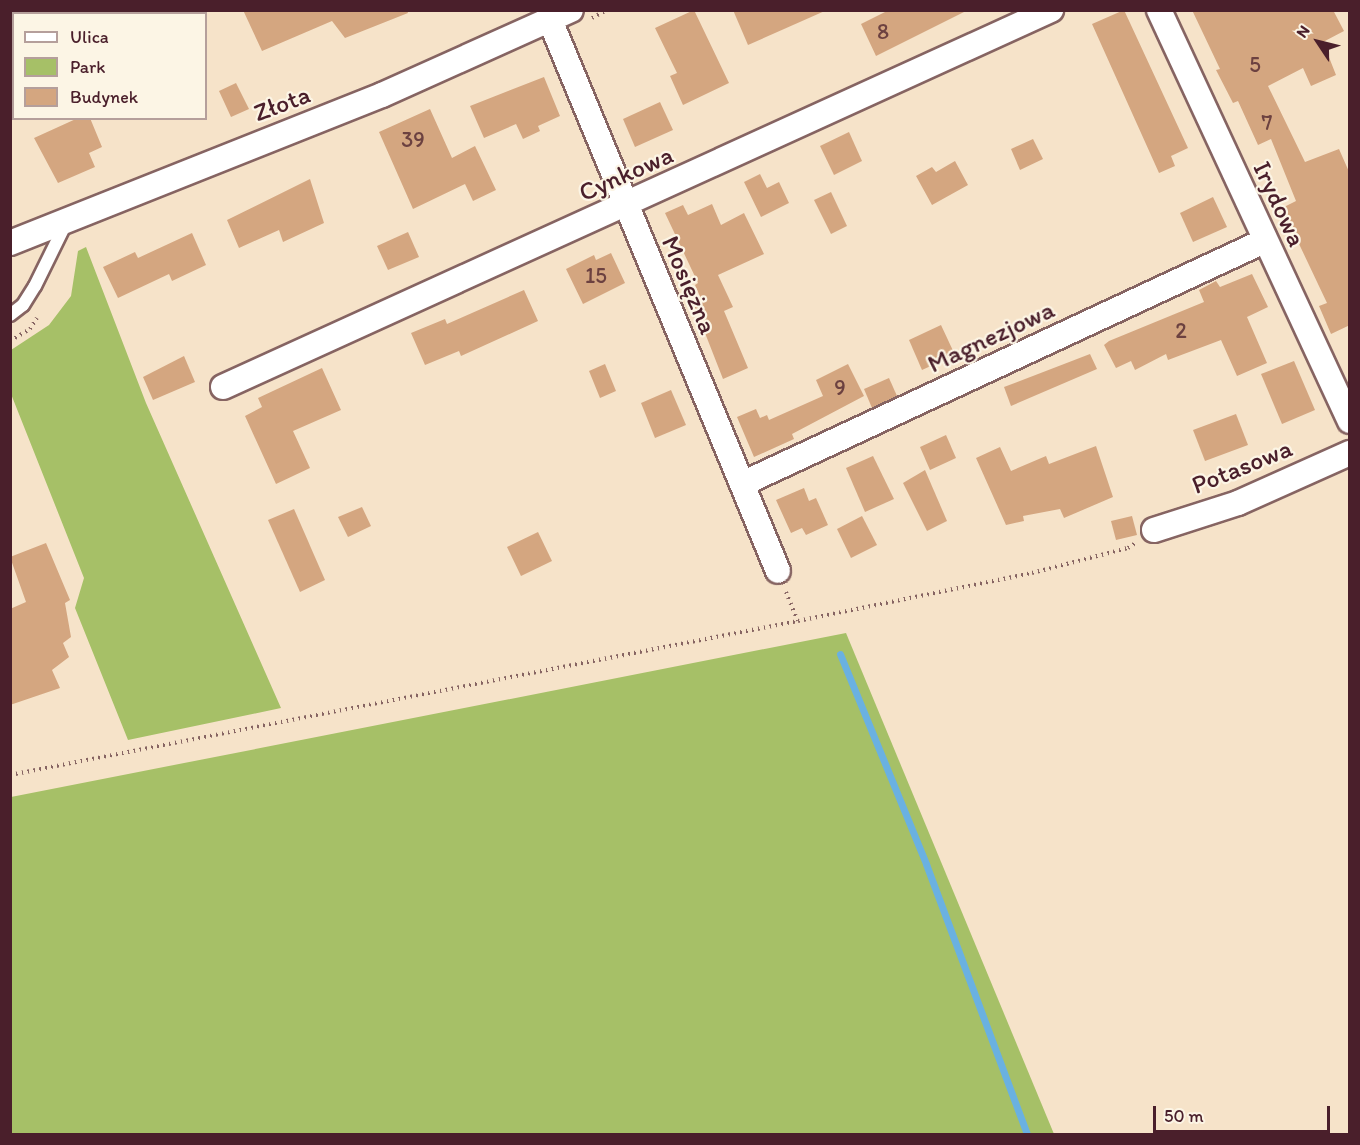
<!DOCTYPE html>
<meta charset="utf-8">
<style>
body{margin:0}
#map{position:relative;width:1360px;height:1145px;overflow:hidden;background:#f6e3c9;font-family:Itim,sans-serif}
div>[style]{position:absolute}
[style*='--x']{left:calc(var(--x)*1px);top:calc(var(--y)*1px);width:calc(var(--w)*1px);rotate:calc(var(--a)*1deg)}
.green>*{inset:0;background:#a6c067}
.stream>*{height:7px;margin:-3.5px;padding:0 3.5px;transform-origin:3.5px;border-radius:3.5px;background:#6ab1e1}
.building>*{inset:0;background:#d4a680}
.path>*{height:4px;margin-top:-2px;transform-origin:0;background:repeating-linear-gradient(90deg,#866462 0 1.5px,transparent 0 6px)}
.roads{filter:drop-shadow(2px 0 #866462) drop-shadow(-2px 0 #866462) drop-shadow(0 2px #866462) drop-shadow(0 -2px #866462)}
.lane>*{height:12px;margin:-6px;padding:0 6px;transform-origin:6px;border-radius:6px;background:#fff}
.street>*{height:24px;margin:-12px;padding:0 12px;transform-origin:12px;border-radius:12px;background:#fff}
span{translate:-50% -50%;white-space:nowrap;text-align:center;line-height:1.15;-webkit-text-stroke:4.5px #fcf5e5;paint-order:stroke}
.number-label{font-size:22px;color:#6c4140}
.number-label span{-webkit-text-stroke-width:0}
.street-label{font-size:26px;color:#4a1f2b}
.frame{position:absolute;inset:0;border:12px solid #4a1f2b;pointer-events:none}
.legend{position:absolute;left:12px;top:12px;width:195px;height:108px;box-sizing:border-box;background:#fcf5e5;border:2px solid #b59f9b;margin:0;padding:8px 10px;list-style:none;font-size:18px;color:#4a1f2b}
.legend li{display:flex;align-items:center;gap:12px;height:30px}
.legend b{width:30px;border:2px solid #b59f9b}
.north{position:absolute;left:1288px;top:12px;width:60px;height:60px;-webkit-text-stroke:4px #fcf5e5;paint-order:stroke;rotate:305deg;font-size:16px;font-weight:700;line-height:24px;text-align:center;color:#4a1f2b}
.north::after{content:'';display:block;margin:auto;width:21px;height:27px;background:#4a1f2b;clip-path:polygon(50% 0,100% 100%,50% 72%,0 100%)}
.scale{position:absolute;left:1153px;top:1106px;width:177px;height:27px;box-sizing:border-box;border:3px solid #4a1f2b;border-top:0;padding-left:8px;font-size:18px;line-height:21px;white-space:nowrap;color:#4a1f2b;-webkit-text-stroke:4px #fcf5e5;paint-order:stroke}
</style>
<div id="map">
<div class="green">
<div style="clip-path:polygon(86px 247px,146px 403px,281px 708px,128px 740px,75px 608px,84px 578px,11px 394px,11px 350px,49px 325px,71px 296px,78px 251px)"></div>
<div style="clip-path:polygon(846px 633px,1054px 1134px,11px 1134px,11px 797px)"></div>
</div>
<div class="stream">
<div style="--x:840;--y:654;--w:227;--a:67.7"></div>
<div style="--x:926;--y:864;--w:288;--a:69.5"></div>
</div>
<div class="building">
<div style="clip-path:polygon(243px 10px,407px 10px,408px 13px,345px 38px,332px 21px,262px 51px)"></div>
<div style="clip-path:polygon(694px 10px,729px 83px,683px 105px,670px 76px,677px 73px,655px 28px)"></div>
<div style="clip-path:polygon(733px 10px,827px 10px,748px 45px)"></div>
<div style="clip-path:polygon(889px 10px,968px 10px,876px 56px,861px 24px)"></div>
<div style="clip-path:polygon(1124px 10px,1188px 148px,1171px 156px,1175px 166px,1159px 173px,1092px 24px)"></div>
<div style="clip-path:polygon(1192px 10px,1333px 10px,1344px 31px,1323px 42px,1336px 75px,1311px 86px,1303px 68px,1268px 86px,1305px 162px,1339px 149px,1350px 174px,1350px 325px,1331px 334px,1319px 306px,1327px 303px,1282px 208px,1296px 201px,1271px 139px,1258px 145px,1238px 101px,1233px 103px,1216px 70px,1220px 69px)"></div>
<div style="clip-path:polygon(544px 77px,560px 116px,538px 126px,540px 131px,523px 139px,516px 124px,484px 138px,470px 106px)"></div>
<div style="clip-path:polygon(236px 83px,249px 109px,231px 117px,219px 91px)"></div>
<div style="clip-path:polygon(660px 102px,673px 130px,635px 147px,623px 119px)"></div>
<div style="clip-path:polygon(430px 109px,452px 158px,475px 146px,496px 190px,473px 201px,465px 184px,413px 209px,379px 132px)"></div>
<div style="clip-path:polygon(78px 118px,90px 118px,102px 147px,89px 153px,95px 167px,58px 183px,34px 138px)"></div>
<div style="clip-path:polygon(849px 132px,862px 161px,834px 175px,820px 146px)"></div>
<div style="clip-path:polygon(1033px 139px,1043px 159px,1020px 170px,1011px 149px)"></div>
<div style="clip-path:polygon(955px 161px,968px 185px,932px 205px,916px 176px,932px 167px,936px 172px)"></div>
<div style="clip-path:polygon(760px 174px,767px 188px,779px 182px,789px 203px,761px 217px,744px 182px)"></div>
<div style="clip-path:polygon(310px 179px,324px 223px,283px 242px,279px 230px,239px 248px,227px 220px)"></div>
<div style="clip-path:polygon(831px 192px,847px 226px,831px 234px,814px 200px)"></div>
<div style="clip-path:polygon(1213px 197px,1227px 227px,1193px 242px,1180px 213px)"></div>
<div style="clip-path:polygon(712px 204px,721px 225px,744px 213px,764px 254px,718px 275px,733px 307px,724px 311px,748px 368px,723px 379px,694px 305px,702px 301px,695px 285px,698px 283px,665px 213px,683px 205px,688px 215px)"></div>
<div style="clip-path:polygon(408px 232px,419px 257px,388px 270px,377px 246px)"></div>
<div style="clip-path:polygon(192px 233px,206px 265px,172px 281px,169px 274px,118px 298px,103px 267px,135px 252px,138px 258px)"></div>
<div style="clip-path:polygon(611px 253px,625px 283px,583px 304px,566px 269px,594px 255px,596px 260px)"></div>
<div style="clip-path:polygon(1252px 274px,1268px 307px,1247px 317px,1267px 363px,1237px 376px,1221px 340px,1168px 360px,1166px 354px,1135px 370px,1131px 361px,1116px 368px,1104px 345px,1109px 341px,1204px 302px,1199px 290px,1216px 281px,1220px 287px)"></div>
<div style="clip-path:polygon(524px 290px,538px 321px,461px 356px,459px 351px,425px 365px,411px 333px,445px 319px,447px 324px)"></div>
<div style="clip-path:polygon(941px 325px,955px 355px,922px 370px,909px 340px)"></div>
<div style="clip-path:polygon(1090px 354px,1097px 369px,1011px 406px,1004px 387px)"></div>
<div style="clip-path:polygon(184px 356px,195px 382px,153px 400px,143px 377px)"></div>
<div style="clip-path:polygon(1294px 361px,1315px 410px,1282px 424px,1261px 374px)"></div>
<div style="clip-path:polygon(605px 364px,616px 391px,600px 398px,589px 371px)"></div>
<div style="clip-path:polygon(848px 364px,864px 396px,792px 434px,794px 439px,754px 457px,737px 417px,756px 409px,760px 418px,767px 415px,769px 420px,823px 396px,816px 380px)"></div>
<div style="clip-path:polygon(322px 368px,341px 410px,293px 431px,310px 468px,276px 484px,245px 416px,262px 407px,258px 398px)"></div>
<div style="clip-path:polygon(889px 378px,897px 396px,872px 408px,864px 389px)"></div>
<div style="clip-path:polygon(671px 390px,686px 425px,655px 438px,641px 403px)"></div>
<div style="clip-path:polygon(1236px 414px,1248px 445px,1205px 461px,1193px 430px)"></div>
<div style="clip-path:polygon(946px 435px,956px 458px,930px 470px,920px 447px)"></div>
<div style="clip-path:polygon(1096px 446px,1113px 497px,1064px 518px,1060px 509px,1023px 516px,1024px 521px,1006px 525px,976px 458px,1000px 447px,1011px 471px,1046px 456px,1049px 464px)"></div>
<div style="clip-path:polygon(873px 456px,894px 499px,865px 512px,846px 468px)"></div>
<div style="clip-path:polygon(925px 470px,947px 521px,927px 531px,903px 483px)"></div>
<div style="clip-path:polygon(804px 488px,809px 501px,816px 498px,828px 525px,806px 535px,802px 528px,791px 533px,776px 500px)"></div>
<div style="clip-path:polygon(362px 507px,371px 526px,348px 537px,338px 517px)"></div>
<div style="clip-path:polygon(294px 509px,325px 580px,300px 592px,268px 520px)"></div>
<div style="clip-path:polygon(862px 516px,877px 545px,851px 558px,837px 529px)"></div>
<div style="clip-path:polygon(1132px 516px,1137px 535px,1116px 540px,1111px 521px)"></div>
<div style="clip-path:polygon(538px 532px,552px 561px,521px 576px,507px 547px)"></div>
<div style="clip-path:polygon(46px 543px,70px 600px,65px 603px,71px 637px,63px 643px,69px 657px,52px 670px,60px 688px,10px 705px,10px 609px,26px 602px,10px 557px)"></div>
</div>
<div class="path">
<div style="--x:592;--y:18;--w:17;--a:-28"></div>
<div style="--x:10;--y:341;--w:23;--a:-31"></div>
<div style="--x:30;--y:329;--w:13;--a:-58"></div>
<div style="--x:786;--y:592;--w:31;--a:68"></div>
<div style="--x:10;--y:775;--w:803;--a:-11.06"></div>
<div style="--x:798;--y:621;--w:239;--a:-11.6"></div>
<div style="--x:1032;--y:573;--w:99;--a:-14.6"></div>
<div style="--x:1128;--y:548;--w:11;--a:-34"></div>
</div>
<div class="roads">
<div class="lane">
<div style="--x:10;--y:315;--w:16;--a:-38"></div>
<div style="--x:23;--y:305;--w:22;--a:-58"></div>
<div style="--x:35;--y:286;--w:68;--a:-63.8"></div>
</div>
<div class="street">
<div style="--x:1159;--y:10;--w:453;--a:65.1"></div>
<div style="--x:105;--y:14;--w:6;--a:-39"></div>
<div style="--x:550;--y:20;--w:596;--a:67.52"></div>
<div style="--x:10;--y:76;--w:5;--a:-37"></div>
<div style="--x:10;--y:243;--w:400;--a:-21.7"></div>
<div style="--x:382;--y:95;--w:207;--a:-24.2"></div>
<div style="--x:223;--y:387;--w:910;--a:-24.48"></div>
<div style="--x:742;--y:484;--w:576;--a:-24.96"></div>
<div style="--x:1154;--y:530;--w:88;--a:-17.8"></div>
<div style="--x:1238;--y:503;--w:123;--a:-24.1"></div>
</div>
</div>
<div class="number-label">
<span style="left:883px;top:32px">8</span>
<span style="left:1255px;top:65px">5</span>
<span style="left:1267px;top:123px">7</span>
<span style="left:413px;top:140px">39</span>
<span style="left:596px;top:276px">15</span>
<span style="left:1181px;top:331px">2</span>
<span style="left:840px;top:388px">9</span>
</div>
<div class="street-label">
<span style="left:282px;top:104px;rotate:-21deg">Złota</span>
<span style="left:626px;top:174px;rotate:-24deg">Cynkowa</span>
<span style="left:1279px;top:204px;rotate:65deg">Irydowa</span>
<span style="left:689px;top:285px;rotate:67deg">Mosiężna</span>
<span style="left:991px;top:337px;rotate:-25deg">Magnezjowa</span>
<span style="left:1242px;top:467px;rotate:-22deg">Potasowa</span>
</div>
<div class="frame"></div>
<ul class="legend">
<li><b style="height:8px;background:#fff"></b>Ulica</li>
<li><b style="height:16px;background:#a6c067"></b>Park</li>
<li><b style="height:16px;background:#d4a680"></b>Budynek</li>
</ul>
<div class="north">N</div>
<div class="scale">50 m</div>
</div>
